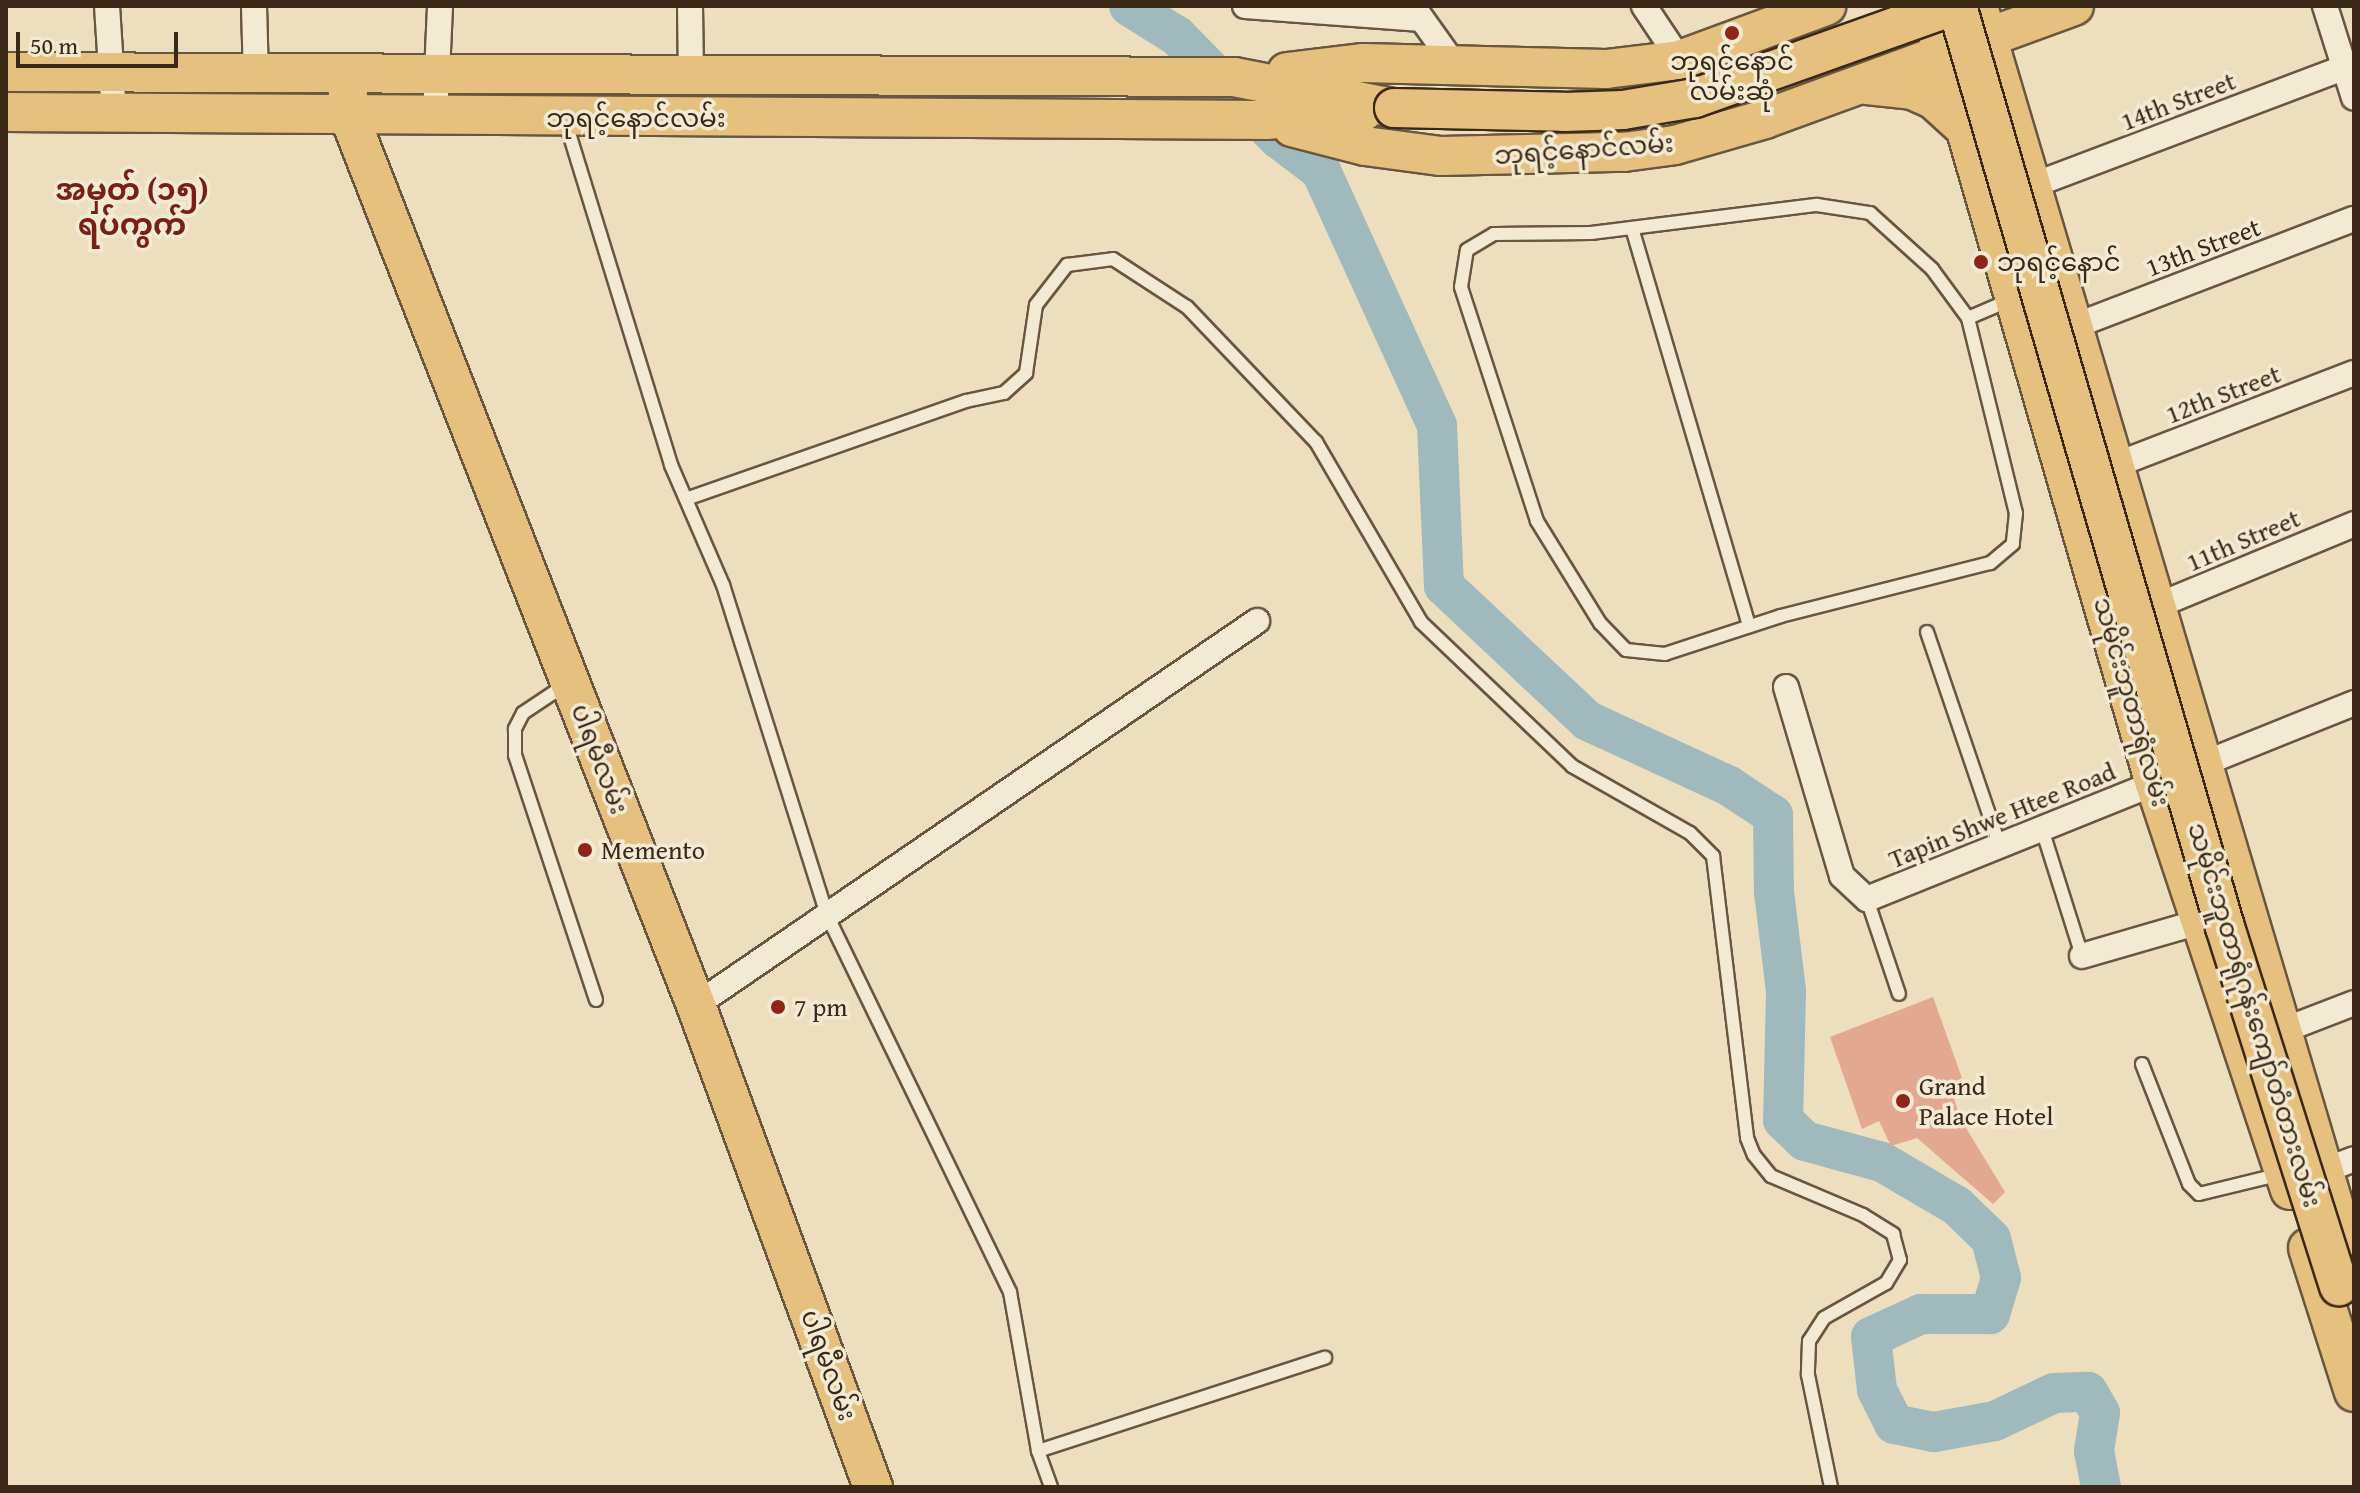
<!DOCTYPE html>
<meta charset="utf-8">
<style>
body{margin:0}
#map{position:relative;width:2360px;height:1493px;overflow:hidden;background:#eddfbd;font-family:"Gentium Book Plus","Noto Sans Myanmar",serif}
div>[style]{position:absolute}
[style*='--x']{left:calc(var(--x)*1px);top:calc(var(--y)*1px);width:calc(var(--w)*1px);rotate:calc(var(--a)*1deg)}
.river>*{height:40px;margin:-20px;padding:0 20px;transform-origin:20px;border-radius:20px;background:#9fb9bd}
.building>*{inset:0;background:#e3a890}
.roads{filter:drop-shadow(2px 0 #685640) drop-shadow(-2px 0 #685640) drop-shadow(0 2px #685640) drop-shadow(0 -2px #685640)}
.service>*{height:12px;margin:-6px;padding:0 6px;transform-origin:6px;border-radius:6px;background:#f3ead4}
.minor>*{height:24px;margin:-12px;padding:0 12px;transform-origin:12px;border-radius:12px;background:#f3ead4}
.primary>*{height:38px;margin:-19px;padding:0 19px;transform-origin:19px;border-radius:19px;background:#e6c07e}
.bridges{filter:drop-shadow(2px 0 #3c2816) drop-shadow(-2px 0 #3c2816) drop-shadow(0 2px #3c2816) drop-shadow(0 -2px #3c2816)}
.primary-bridge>*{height:38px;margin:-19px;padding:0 19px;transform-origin:19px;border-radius:19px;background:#e6c07e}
.dots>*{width:22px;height:22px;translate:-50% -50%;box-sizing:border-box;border:4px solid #f3ead4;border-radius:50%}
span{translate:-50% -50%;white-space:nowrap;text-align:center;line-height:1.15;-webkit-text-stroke:7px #f3ead4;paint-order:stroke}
.poi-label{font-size:26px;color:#3c2816}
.left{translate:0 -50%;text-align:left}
.street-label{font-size:26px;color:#3c2816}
.quarter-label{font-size:30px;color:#7a1f14;font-weight:700}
.frame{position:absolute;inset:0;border:8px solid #3c2816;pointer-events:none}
.scale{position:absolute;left:16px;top:32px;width:162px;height:36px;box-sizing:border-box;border:4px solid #3c2816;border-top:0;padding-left:10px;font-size:24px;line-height:28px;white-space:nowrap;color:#3c2816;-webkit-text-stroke:6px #f3ead4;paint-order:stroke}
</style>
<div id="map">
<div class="river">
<div style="--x:1129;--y:6;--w:57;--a:32"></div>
<div style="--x:1177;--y:36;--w:145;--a:45.3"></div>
<div style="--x:1279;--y:139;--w:53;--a:37.3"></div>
<div style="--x:1321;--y:171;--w:280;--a:65.5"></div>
<div style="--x:1437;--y:426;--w:160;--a:87.5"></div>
<div style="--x:1444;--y:586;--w:197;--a:43.2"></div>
<div style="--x:1588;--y:721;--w:155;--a:24.7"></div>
<div style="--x:1729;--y:786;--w:53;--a:33.4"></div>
<div style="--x:1773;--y:815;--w:77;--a:89.3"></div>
<div style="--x:1774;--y:892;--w:100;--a:83.1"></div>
<div style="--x:1786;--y:991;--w:129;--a:91.3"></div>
<div style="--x:1783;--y:1120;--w:30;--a:44"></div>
<div style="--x:1805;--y:1141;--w:80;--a:15.3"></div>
<div style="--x:1882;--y:1162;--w:87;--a:30.4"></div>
<div style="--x:1957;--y:1206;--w:47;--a:44.1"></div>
<div style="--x:1991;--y:1239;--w:40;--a:75.6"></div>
<div style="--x:2001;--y:1278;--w:38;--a:107"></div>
<div style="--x:1990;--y:1314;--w:69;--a:180"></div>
<div style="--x:1921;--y:1314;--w:55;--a:155.3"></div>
<div style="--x:1871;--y:1337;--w:53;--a:83.5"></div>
<div style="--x:1877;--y:1390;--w:38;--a:63"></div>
<div style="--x:1894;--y:1424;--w:41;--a:11.3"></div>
<div style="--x:1934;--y:1432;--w:62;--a:-10.2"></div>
<div style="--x:1995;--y:1421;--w:65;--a:-25.4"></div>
<div style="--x:2054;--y:1393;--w:34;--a:-2"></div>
<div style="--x:2088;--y:1392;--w:24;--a:60"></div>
<div style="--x:2100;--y:1413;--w:38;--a:99"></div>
<div style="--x:2094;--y:1451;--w:37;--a:79"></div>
</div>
<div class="building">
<div style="clip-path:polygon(1933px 997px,1962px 1078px,1950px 1084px,1960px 1118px,2005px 1192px,1993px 1204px,1917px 1138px,1891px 1146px,1879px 1121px,1862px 1129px,1830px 1037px)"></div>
</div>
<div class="roads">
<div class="service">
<div style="--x:565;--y:120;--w:361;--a:72.9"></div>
<div style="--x:671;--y:465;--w:131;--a:66.6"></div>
<div style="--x:723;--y:585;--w:346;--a:72.5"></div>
<div style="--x:827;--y:915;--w:419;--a:64.1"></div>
<div style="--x:1010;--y:1292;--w:161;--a:80"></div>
<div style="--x:1038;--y:1451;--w:38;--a:70"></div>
<div style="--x:1817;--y:205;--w:54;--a:8.6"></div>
<div style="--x:1870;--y:213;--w:84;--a:42.1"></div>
<div style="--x:1932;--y:269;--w:61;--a:53.7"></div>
<div style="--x:1968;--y:318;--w:201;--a:76.2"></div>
<div style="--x:2016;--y:513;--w:31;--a:96"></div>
<div style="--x:2013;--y:544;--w:30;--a:140"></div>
<div style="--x:1990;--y:563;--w:216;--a:165.8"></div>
<div style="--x:1781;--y:616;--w:122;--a:161.9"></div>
<div style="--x:1665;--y:654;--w:39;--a:-174"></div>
<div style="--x:1626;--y:650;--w:37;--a:-134"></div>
<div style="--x:1600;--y:623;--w:120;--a:-121.7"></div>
<div style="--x:1537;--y:521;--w:246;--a:-108"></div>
<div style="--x:1461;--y:287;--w:37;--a:-81"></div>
<div style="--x:1467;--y:250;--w:31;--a:-31"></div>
<div style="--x:1494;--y:234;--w:97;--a:-0.6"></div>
<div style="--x:1591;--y:233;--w:228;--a:-7.1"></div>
<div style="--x:1632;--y:228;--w:415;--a:73.6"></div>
<div style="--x:1968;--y:318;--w:46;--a:-23.2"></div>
<div style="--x:686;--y:499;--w:297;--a:-19.3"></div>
<div style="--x:966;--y:401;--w:39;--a:-12"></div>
<div style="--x:1004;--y:393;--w:30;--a:-42"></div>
<div style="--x:1026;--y:373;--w:69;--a:-81.6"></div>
<div style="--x:1036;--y:305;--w:51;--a:-52.2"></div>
<div style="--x:1067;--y:265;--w:46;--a:-7.4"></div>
<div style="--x:1113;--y:259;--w:88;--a:33"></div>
<div style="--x:1187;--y:307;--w:187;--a:46.3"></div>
<div style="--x:1316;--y:442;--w:208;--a:59.7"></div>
<div style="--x:1421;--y:622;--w:209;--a:43.6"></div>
<div style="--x:1572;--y:766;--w:136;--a:29.6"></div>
<div style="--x:1690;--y:833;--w:33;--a:45"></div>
<div style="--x:1713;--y:856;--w:284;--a:83.1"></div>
<div style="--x:1747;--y:1138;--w:18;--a:68"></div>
<div style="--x:1754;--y:1155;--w:27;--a:51"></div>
<div style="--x:1771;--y:1176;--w:100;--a:23"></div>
<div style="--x:1863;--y:1215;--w:36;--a:32"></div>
<div style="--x:1893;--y:1234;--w:27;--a:75"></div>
<div style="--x:1900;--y:1260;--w:27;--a:121"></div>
<div style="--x:1886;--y:1283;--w:71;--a:150.6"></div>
<div style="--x:1824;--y:1318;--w:27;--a:123"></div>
<div style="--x:1809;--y:1341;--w:34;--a:92"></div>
<div style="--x:1808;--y:1375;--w:114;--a:78.4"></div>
<div style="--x:1927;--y:632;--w:226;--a:71.2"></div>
<div style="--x:568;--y:683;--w:54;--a:146.3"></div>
<div style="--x:523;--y:713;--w:18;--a:117"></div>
<div style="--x:515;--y:729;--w:26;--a:90"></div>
<div style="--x:515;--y:755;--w:258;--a:71.7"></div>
<div style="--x:2042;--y:829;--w:133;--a:72.5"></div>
<div style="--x:1867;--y:899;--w:100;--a:71.4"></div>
<div style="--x:2142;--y:1064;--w:129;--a:68.6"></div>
<div style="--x:2189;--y:1184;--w:14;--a:45"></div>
<div style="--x:2199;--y:1194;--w:84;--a:-13.7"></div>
<div style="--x:1038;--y:1451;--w:302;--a:-18"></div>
</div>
<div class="minor">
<div style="--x:107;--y:6;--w:108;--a:86.3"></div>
<div style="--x:254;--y:6;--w:70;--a:88.4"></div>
<div style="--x:690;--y:6;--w:68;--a:89.2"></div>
<div style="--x:1245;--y:6;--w:177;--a:4.2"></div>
<div style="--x:1644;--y:6;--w:65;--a:56.3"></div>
<div style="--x:2325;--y:6;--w:96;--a:72.5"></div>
<div style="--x:1414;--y:8;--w:74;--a:54.4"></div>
<div style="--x:435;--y:117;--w:111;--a:-87.4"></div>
<div style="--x:2031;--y:186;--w:345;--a:-20.7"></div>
<div style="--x:2072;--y:327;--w:302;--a:-21"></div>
<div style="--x:2113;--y:466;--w:258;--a:-21.1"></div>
<div style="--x:2154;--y:607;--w:217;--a:-22.5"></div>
<div style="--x:1786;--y:687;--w:197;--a:73.5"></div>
<div style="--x:1842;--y:876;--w:34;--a:43"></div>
<div style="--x:1867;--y:899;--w:525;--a:-21.92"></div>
<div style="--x:2082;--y:956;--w:122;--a:-16.2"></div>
<div style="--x:696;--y:1005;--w:680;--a:-34.39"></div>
<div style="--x:2279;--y:1032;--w:80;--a:-21.1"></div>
<div style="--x:2323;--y:1171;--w:33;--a:-21"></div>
</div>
<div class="primary">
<div style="--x:1930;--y:6;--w:810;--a:73.87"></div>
<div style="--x:2155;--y:784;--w:428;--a:71.6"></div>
<div style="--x:1978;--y:6;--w:1284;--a:73.48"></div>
<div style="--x:6;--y:72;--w:1228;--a:0.23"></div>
<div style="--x:1234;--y:77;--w:163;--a:11"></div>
<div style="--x:1287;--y:72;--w:77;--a:-6.8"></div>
<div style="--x:1363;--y:63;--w:243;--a:1.4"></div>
<div style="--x:1606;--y:69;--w:75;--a:-6.9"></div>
<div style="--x:1680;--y:60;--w:156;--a:-20.3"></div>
<div style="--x:347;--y:77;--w:39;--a:87"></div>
<div style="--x:349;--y:116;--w:954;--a:68.68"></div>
<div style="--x:696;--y:1005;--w:513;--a:69.84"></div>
<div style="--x:1867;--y:85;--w:45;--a:6.3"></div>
<div style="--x:1912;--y:90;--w:24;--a:24"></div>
<div style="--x:1934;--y:100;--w:43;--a:42.2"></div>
<div style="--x:6;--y:112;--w:1260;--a:0.36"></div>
<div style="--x:1266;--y:120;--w:98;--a:-5.2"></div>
<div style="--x:1292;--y:127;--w:75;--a:14.6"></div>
<div style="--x:1365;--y:146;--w:77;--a:7.5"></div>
<div style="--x:1441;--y:156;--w:183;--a:-1.3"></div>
<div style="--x:1624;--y:152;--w:51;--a:-7.8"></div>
<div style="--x:1675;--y:145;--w:94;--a:-16.1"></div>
<div style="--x:1765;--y:119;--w:329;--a:-20.1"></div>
<div style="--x:2308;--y:1248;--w:151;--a:72.3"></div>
</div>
</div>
<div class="bridges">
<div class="primary-bridge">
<div style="--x:1957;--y:6;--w:959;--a:73.78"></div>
<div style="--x:2225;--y:927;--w:377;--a:72.4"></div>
<div style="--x:1394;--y:108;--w:170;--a:1.3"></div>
<div style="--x:1564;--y:112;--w:59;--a:-1.9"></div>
<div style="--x:1623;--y:110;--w:73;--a:-9.5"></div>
<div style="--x:1695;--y:98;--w:274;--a:-19.6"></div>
</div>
</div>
<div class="dots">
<div style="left:1732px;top:33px;background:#8f2418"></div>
<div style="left:1981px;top:262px;background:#8f2418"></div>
<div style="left:585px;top:850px;background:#8f2418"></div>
<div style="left:778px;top:1007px;background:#8f2418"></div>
<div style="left:1903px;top:1101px;background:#8f2418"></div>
</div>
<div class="poi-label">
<span style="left:1732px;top:76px">ဘုရင့်နောင်<br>လမ်းဆုံ</span>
<span class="left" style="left:1997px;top:262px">ဘုရင့်နောင်</span>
<span class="left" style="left:601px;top:850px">Memento</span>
<span class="left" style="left:794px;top:1007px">7 pm</span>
<span class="left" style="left:1919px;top:1101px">Grand<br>Palace Hotel</span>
</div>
<div class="street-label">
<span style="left:2178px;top:101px;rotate:-21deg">14th Street</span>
<span style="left:636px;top:118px">ဘုရင့်နောင်လမ်း</span>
<span style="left:1584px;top:149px;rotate:-4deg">ဘုရင့်နောင်လမ်း</span>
<span style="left:2203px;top:247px;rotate:-21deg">13th Street</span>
<span style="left:2223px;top:394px;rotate:-21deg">12th Street</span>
<span style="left:2243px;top:540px;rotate:-23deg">11th Street</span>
<span style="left:2132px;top:702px;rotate:74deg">သမိုင်းဘူတာရုံလမ်း</span>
<span style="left:600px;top:759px;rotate:69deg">ပါရမီလမ်း</span>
<span style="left:2002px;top:815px;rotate:-22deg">Tapin Shwe Htee Road</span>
<span style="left:2255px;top:1015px;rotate:73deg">သမိုင်းဘူတာရုံဂုန်းကျော်တံတားလမ်း</span>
<span style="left:829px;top:1365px;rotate:70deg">ပါရမီလမ်း</span>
</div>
<div class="quarter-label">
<span style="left:132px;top:206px">အမှတ် (၁၅)<br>ရပ်ကွက်</span>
</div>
<div class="frame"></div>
<div class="scale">50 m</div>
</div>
